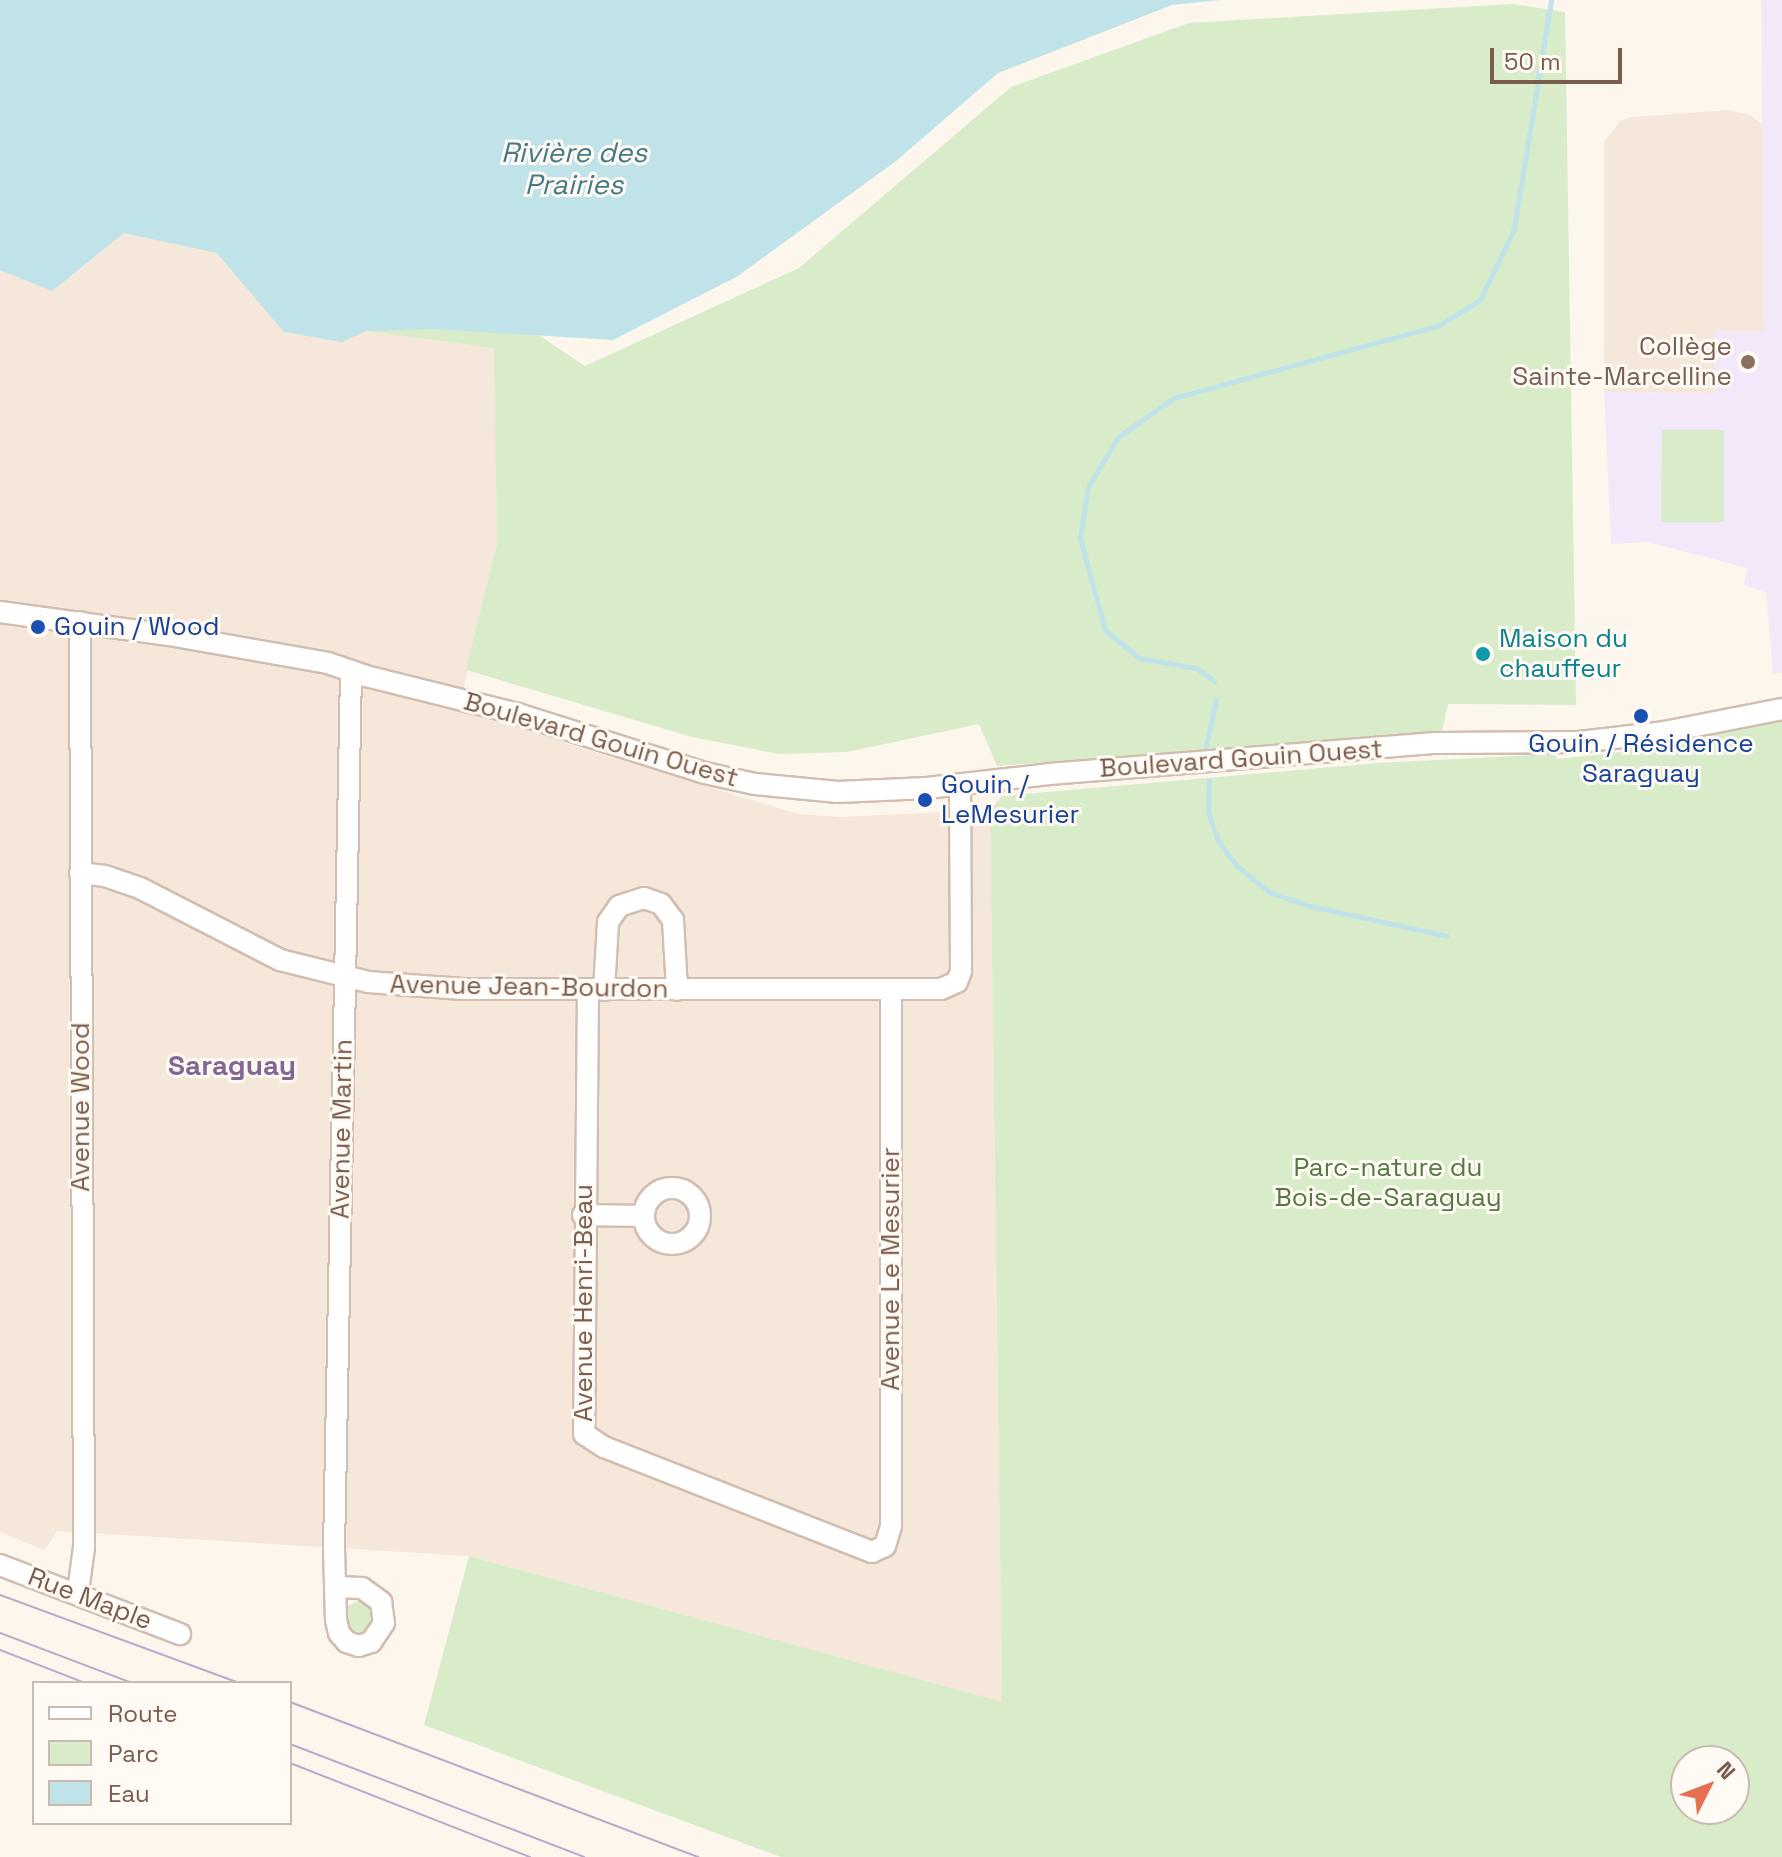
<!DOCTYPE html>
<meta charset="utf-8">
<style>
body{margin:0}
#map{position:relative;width:1782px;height:1857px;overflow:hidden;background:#fdf6ec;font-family:"Space Grotesk",sans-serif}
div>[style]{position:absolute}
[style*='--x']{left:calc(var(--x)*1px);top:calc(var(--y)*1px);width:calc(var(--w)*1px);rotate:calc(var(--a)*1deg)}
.residential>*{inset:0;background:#f5e8da}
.education>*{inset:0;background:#f3e8fa}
.green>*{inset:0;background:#d8ecc9}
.water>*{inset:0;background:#bfe3e8}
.stream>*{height:5px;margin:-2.5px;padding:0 2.5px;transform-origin:2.5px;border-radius:2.5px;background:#bfe3e8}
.roads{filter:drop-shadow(2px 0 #d1beb0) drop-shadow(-2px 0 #d1beb0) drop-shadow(0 2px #d1beb0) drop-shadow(0 -2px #d1beb0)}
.minor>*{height:20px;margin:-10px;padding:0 10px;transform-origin:10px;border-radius:10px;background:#fff}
.minor>.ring{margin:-10px;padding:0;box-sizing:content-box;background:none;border:20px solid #fff;border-radius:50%}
.tram>*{height:2px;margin:-1px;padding:0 1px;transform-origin:1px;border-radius:1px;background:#b9a8c9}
.dots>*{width:22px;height:22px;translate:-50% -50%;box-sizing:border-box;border:4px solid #fffaf3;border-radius:50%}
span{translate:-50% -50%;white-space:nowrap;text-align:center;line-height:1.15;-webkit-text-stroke:6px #fffaf3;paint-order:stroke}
.education-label{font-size:26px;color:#785e54}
.right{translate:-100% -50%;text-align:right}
.transit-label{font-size:26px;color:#164399}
.left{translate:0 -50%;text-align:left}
.culture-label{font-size:26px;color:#0d838f}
.street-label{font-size:26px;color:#7a5c4d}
.park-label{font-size:26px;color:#537a41}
.water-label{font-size:28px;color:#437c86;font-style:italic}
.neighbourhood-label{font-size:28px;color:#846695;font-weight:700}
.legend{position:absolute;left:32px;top:1681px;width:260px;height:144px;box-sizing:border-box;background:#fffaf3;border:2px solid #cabbb1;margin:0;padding:10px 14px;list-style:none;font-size:24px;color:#7a5c4d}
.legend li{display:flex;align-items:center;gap:16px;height:40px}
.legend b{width:40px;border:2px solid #cabbb1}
.north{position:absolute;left:1670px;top:1745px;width:80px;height:80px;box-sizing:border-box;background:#fffaf3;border:2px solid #cabbb1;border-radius:50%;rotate:48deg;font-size:22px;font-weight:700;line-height:32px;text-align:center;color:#7a5c4d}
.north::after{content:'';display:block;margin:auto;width:28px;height:36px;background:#e76f51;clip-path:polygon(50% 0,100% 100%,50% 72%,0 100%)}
.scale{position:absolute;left:1490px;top:48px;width:132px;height:36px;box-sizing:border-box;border:4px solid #7a5c4d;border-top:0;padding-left:10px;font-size:24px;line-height:28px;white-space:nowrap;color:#7a5c4d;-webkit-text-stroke:6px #fffaf3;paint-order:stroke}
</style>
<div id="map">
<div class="residential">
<div style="clip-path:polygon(1728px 110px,1750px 115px,1762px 124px,1764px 332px,1714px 393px,1604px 392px,1604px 142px,1620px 121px,1632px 117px)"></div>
<div style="clip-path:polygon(124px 233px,217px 253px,284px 332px,342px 342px,366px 331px,495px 347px,497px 545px,460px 704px,568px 744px,798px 814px,841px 817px,990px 810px,1002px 1703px,469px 1556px,57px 1531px,45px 1550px,0 1532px,0 270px,52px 291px)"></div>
</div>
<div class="education">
<div style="clip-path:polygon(1761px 0,1782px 0,1782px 672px,1773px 674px,1766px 592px,1744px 585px,1747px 568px,1648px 542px,1611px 544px,1605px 410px,1604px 392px,1714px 393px,1714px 331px,1764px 331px)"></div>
</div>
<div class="green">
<div style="clip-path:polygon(1512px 4px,1565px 12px,1576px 705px,1448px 704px,1442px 731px,997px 766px,979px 724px,847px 752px,779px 754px,692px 737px,466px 670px,497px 544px,494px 348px,366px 331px,342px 342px,284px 332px,217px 253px,124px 233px,52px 291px,0 270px,0 61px,421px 257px,585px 366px,799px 268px,1011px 87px,1189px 23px)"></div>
<div style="clip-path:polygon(1662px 430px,1724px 430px,1724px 522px,1661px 522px)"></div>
<div style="clip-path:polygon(evenodd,1782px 720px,1782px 1857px,781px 1857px,424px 1725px,469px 1556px,1002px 1702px,990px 810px,1002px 796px,1378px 763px,1555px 754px,1557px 759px,1621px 752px,1782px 720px,1686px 1761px,1734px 1761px,1734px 1809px,1686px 1809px,1686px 1761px)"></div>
<div style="clip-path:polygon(363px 1599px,372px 1604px,376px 1621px,371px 1632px,358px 1637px,349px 1631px,345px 1620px,348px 1606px)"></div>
</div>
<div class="water">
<div style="clip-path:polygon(0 0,1220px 0,1172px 5px,998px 73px,896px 161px,738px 276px,613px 340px,433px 329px,366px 331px,342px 342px,284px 332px,217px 253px,124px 233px,52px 291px,0 270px)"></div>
</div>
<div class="stream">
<div style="--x:1214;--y:681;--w:22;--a:-144"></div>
<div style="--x:1196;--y:668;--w:58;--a:-170"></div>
<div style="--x:1139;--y:658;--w:44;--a:-140.5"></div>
<div style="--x:1105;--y:630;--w:95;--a:-105.2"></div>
<div style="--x:1080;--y:538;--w:52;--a:-81.1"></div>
<div style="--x:1088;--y:487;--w:58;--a:-59"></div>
<div style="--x:1118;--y:437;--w:68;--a:-34.9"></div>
<div style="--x:1174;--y:398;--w:274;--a:-15.3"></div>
<div style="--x:1438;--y:326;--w:49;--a:-31.8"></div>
<div style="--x:1480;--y:300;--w:79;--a:-64.4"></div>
<div style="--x:1514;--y:229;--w:232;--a:-80.8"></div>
<div style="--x:1206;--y:746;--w:47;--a:-77.7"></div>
<div style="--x:1209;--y:781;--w:31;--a:92"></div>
<div style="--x:1208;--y:812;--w:31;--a:71"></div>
<div style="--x:1218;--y:841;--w:31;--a:53"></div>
<div style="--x:1237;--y:866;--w:41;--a:39.1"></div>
<div style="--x:1269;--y:892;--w:39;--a:19"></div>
<div style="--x:1306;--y:905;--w:144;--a:12.4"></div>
</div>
<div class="roads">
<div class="minor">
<div style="--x:0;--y:612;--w:171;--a:7.8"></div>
<div style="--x:169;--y:635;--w:161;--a:10"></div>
<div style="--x:328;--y:663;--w:40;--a:18.9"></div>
<div style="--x:366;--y:676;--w:157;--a:14"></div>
<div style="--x:518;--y:714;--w:196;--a:17.5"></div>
<div style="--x:705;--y:773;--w:51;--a:12.4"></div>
<div style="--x:755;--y:784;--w:83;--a:5.5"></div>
<div style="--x:838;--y:792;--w:89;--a:-2.6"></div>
<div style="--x:927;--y:788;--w:123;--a:-6.5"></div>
<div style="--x:1049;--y:774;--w:388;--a:-4.6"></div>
<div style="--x:1436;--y:743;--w:143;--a:-0.4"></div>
<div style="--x:1579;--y:742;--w:87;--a:-6.6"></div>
<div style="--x:1665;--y:732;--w:119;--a:-11.1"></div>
<div style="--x:80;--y:873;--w:25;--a:7"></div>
<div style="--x:105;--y:876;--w:37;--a:19"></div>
<div style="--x:140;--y:888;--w:157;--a:27.2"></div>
<div style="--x:280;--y:960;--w:91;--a:14"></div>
<div style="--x:368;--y:982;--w:95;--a:4.2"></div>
<div style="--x:463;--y:989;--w:478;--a:0"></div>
<div style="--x:941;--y:989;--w:17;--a:-24"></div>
<div style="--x:957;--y:982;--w:12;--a:-70"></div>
<div style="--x:961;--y:971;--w:186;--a:-90.3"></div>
<div style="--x:588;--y:990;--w:444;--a:90.5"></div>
<div style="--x:584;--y:1434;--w:24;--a:33"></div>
<div style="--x:604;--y:1447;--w:288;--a:21.4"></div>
<div style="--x:872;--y:1552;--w:14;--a:-25"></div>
<div style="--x:885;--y:1546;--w:21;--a:-73"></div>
<div style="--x:891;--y:1526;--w:536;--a:-90"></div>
<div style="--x:604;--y:990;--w:68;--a:-86.6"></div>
<div style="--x:608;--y:922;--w:19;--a:-55"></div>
<div style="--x:619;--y:906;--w:26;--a:-18"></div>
<div style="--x:644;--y:898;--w:18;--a:19"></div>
<div style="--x:661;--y:904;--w:20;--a:53"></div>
<div style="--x:673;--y:920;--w:70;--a:86.7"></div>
<div class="ring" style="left:644px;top:1188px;width:36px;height:36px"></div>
<div style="--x:583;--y:1215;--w:61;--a:0.9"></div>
<div style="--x:0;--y:1565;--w:193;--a:21"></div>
<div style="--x:335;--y:1587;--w:27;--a:2"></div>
<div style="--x:362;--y:1588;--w:24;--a:36"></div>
<div style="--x:381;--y:1602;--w:21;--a:82"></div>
<div style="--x:384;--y:1623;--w:23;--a:124"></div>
<div style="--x:371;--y:1642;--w:13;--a:162"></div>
<div style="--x:359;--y:1646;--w:13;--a:-162"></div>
<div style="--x:347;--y:1642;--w:12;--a:-132"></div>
<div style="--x:339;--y:1633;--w:13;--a:-103"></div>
<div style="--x:336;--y:1620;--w:71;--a:-91.6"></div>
<div style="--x:334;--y:1549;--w:878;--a:-88.89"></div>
<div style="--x:78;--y:1592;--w:45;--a:-82.4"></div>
<div style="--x:84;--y:1547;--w:925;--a:-90.25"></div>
</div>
</div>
<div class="tram">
<div style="--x:0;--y:1595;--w:255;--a:20.2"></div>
<div style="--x:0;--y:1633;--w:141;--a:20.7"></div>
<div style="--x:0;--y:1650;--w:91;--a:21.2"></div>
<div style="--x:290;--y:1702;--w:437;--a:20.8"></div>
<div style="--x:290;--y:1744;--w:315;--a:21"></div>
<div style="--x:290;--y:1763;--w:258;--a:21.4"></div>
</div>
<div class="dots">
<div style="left:1748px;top:362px;background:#8d6e63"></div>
<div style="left:38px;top:627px;background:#1a4fb4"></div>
<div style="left:1483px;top:654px;background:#0f9aa8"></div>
<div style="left:1641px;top:716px;background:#1a4fb4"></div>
<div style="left:925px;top:800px;background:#1a4fb4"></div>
</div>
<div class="education-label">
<span class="right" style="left:1732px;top:362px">Collège<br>Sainte-Marcelline</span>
</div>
<div class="transit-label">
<span class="left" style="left:54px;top:627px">Gouin / Wood</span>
<span style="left:1641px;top:759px">Gouin / Résidence<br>Saraguay</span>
<span class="left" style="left:941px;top:800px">Gouin /<br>LeMesurier</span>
</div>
<div class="culture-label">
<span class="left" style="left:1499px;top:654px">Maison du<br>chauffeur</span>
</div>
<div class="street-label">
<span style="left:601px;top:740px;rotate:16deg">Boulevard Gouin Ouest</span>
<span style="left:1241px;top:759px;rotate:-4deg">Boulevard Gouin Ouest</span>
<span style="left:529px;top:987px;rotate:1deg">Avenue Jean-Bourdon</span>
<span style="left:81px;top:1107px;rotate:-90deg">Avenue Wood</span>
<span style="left:342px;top:1129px;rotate:-89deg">Avenue Martin</span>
<span style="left:891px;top:1269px;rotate:-90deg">Avenue Le Mesurier</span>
<span style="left:584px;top:1303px;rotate:-90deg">Avenue Henri-Beau</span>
<span style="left:90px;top:1599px;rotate:21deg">Rue Maple</span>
</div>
<div class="park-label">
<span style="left:1388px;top:1183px">Parc-nature du<br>Bois-de-Saraguay</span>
</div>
<div class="water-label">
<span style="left:574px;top:168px">Rivière des<br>Prairies</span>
</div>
<div class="neighbourhood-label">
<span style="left:232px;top:1065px">Saraguay</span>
</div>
<ul class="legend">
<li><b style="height:10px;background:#fff"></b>Route</li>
<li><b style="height:22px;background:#d8ecc9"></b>Parc</li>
<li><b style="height:22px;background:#bfe3e8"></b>Eau</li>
</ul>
<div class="north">N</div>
<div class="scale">50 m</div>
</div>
